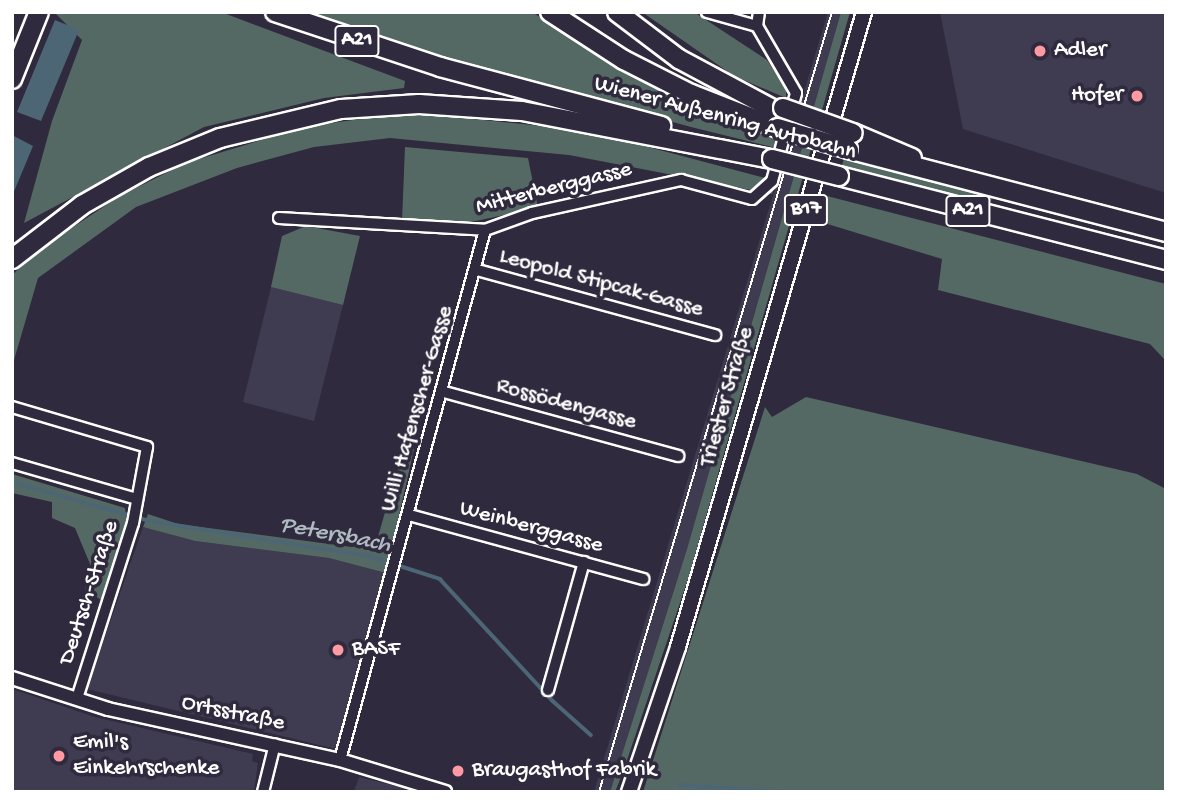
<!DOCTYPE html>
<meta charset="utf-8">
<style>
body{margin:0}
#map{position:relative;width:1178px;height:804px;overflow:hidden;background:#2f2a3d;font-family:"Gochi Hand",sans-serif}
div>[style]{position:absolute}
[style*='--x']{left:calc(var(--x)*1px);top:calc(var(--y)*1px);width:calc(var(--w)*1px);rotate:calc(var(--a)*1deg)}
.built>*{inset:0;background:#3f3c51}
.green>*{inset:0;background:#556964}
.water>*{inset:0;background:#4d6676}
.stream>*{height:3.5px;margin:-1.75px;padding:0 1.75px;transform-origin:1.75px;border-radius:1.75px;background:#4d6676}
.roads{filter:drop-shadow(2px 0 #fff) drop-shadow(-2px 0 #fff) drop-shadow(0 2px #fff) drop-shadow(0 -2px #fff)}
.street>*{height:10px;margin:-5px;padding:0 5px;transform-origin:5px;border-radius:5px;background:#2f2a3d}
.secondary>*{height:12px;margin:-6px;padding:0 6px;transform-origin:6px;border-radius:6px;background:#2f2a3d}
.primary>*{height:14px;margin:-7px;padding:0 7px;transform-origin:7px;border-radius:7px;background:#2f2a3d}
.highway>*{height:18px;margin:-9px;padding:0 9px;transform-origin:9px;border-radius:9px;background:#2f2a3d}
.tram>*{height:2px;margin:-1px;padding:0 1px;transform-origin:1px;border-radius:1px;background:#fff}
.bridges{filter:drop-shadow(2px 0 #fff) drop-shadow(-2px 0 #fff) drop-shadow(0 2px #fff) drop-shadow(0 -2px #fff)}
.highway-bridge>*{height:18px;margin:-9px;padding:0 9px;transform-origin:9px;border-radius:9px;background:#2f2a3d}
.dots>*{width:19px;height:19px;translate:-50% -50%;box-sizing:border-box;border:4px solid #2f2a3d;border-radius:50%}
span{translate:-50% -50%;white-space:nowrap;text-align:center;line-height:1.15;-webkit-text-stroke:7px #2f2a3d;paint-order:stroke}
.shield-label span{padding:2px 5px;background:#2f2a3d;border:2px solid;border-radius:5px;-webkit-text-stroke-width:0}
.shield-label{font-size:21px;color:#fff;font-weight:700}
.poi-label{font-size:23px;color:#fff}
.left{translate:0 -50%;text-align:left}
.right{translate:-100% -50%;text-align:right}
.street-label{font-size:23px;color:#fff}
.water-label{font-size:24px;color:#afbac1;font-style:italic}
.frame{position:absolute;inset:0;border:14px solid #fff;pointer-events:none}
</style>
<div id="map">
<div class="built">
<div style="clip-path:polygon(828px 12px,841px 12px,687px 549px,610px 792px,594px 792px)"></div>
<div style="clip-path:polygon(940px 12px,1166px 12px,1166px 193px,963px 129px)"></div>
<div style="clip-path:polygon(271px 287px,343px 305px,314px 421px,243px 402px)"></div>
<div style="clip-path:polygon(143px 527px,195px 541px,329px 558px,386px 573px,336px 749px,87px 689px)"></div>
<div style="clip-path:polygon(12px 689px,95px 717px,253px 754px,252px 761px,258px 763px,254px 792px,12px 792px)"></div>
<div style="clip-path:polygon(359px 777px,409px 789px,354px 792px)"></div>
</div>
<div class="green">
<div style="clip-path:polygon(54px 12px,221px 12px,405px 81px,404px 88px,324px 98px,204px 127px,24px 223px,52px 121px,82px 40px)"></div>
<div style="clip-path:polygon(296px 12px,532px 12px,637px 79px,776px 134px,780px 141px,776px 148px,691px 127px,454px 63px)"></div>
<div style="clip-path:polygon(642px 12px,694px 12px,767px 60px,786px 88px,786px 98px,734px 76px)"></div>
<div style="clip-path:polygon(841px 12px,850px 12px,689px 576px,623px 772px,615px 792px,610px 792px,687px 549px)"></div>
<div style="clip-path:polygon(435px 115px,551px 127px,637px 144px,776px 181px,772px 194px,569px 155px,390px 138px,314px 147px,237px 168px,136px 207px,38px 278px,12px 367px,12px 275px,43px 247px,120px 196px,186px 163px,304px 127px,374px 117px)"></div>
<div style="clip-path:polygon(405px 147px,528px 158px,538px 208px,466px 223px,402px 221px)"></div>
<div style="clip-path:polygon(845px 156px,992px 198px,990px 202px,978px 199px,977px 203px,842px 165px)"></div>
<div style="clip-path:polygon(827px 196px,1166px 284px,1166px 361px,1150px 344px,938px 290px,942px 259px,821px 222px)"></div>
<div style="clip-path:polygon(306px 226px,360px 236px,343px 305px,271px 287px,282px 236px)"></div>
<div style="clip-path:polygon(806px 397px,1137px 474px,1166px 489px,1166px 792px,643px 792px,765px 407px,772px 417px)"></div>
<div style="clip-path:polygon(406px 440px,414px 449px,386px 573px,329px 558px,195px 541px,143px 527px,148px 514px,178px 524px,352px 547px,377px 540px)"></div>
<div style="clip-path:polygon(12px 474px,125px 508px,127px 523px,103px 601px,85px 590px,90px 564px,75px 528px,52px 518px,52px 502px,12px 493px)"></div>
</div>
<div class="water">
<div style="clip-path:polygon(55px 20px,79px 30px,41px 121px,17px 112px)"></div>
<div style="clip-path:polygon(12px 135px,33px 146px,13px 194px,12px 194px)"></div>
</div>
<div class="stream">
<div style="--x:12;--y:482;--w:143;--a:15.8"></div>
<div style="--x:150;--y:521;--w:222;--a:9.1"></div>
<div style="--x:369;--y:556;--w:75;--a:17.9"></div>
<div style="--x:440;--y:579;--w:166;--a:47.2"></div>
<div style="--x:553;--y:701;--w:51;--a:41.8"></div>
<div style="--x:680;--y:785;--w:104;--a:3.9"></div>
</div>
<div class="roads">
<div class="street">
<div style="--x:757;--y:26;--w:14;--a:-82"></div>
<div style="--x:279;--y:218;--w:206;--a:3.3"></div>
<div style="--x:485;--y:230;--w:50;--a:-19.9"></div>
<div style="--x:532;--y:213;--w:153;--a:-12.5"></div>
<div style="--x:681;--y:180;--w:73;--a:15"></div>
<div style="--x:752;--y:199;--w:27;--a:-42"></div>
<div style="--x:772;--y:181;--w:91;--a:-74.7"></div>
<div style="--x:796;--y:93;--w:78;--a:-120.2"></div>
<div style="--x:757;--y:26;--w:52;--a:-164.4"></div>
<div style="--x:477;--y:270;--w:247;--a:15.3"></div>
<div style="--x:444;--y:392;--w:243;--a:15.3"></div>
<div style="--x:12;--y:407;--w:141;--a:16.5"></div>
<div style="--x:147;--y:447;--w:77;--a:100.4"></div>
<div style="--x:133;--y:523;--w:185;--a:107.7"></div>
<div style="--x:12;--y:463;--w:130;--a:16.1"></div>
<div style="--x:409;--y:515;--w:243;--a:15.3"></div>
<div style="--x:548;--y:690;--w:133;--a:-74.3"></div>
<div style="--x:340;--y:760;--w:549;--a:-74.7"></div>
<div style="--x:263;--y:792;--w:49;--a:-76"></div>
</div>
<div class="secondary">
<div style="--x:12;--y:678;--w:101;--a:17.9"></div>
<div style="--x:108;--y:709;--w:238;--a:12.4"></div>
<div style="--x:340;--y:760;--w:110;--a:16.9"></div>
</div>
<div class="primary">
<div style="--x:629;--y:792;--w:153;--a:-71.3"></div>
<div style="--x:678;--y:647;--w:662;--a:-73.67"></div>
</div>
<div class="highway">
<div style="--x:275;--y:12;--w:174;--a:18.4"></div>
<div style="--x:440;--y:67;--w:229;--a:14.9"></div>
<div style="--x:550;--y:12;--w:88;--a:33"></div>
<div style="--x:624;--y:60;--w:75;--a:26.9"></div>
<div style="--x:691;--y:94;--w:93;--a:21.3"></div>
<div style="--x:617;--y:12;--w:78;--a:37.2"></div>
<div style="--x:679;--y:59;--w:117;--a:28.1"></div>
<div style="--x:12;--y:79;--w:72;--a:-68.1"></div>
<div style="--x:853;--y:133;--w:64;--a:23"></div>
<div style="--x:848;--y:149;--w:329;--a:14.6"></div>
<div style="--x:839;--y:176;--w:338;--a:14.4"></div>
<div style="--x:12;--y:259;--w:88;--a:-37.6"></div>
<div style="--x:82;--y:205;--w:77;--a:-29.6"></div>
<div style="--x:149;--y:167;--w:77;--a:-22.2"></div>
<div style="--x:220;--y:138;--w:124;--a:-13.5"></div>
<div style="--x:341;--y:109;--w:78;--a:-3.7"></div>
<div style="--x:419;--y:104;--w:103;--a:3.9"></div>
<div style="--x:522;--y:111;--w:255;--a:10.9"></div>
</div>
</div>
<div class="tram">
<div style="--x:599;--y:792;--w:814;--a:-73.37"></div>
</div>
<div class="bridges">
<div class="highway-bridge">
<div style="--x:783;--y:108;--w:74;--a:19.7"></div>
<div style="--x:778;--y:128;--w:73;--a:16.7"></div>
<div style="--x:772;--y:159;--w:69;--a:14.2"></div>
</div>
</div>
<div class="dots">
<div style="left:1040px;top:51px;background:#ff9aa2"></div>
<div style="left:1137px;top:96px;background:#ff9aa2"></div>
<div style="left:338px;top:650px;background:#ff9aa2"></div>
<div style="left:59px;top:756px;background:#ff9aa2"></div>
<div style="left:458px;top:771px;background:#ff9aa2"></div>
</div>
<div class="shield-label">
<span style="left:357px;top:41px">A21</span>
<span style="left:806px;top:210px">B17</span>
<span style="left:968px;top:211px">A21</span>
</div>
<div class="poi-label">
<span class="left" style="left:1054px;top:51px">Adler</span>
<span class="right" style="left:1123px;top:96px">Hofer</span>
<span class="left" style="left:352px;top:650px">BASF</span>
<span class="left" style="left:73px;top:756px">Emil's<br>Einkehrschenke</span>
<span class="left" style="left:472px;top:771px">Braugasthof Fabrik</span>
</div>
<div class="street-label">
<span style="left:725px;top:119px;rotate:15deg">Wiener Außenring Autobahn</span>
<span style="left:554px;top:189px;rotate:-14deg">Mitterberggasse</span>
<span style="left:601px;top:284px;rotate:15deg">Leopold Stipcak-Gasse</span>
<span style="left:728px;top:397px;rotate:-74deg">Triester Straße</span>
<span style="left:566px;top:405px;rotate:15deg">Rossödengasse</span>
<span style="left:418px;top:409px;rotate:-74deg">Willi Hafenscher-Gasse</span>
<span style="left:531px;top:528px;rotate:15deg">Weinberggasse</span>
<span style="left:90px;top:593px;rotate:-72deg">Deutsch-Straße</span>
<span style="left:233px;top:714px;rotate:12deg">Ortsstraße</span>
</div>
<div class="water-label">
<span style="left:335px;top:536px;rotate:11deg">Petersbach</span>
</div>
<div class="frame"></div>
</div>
